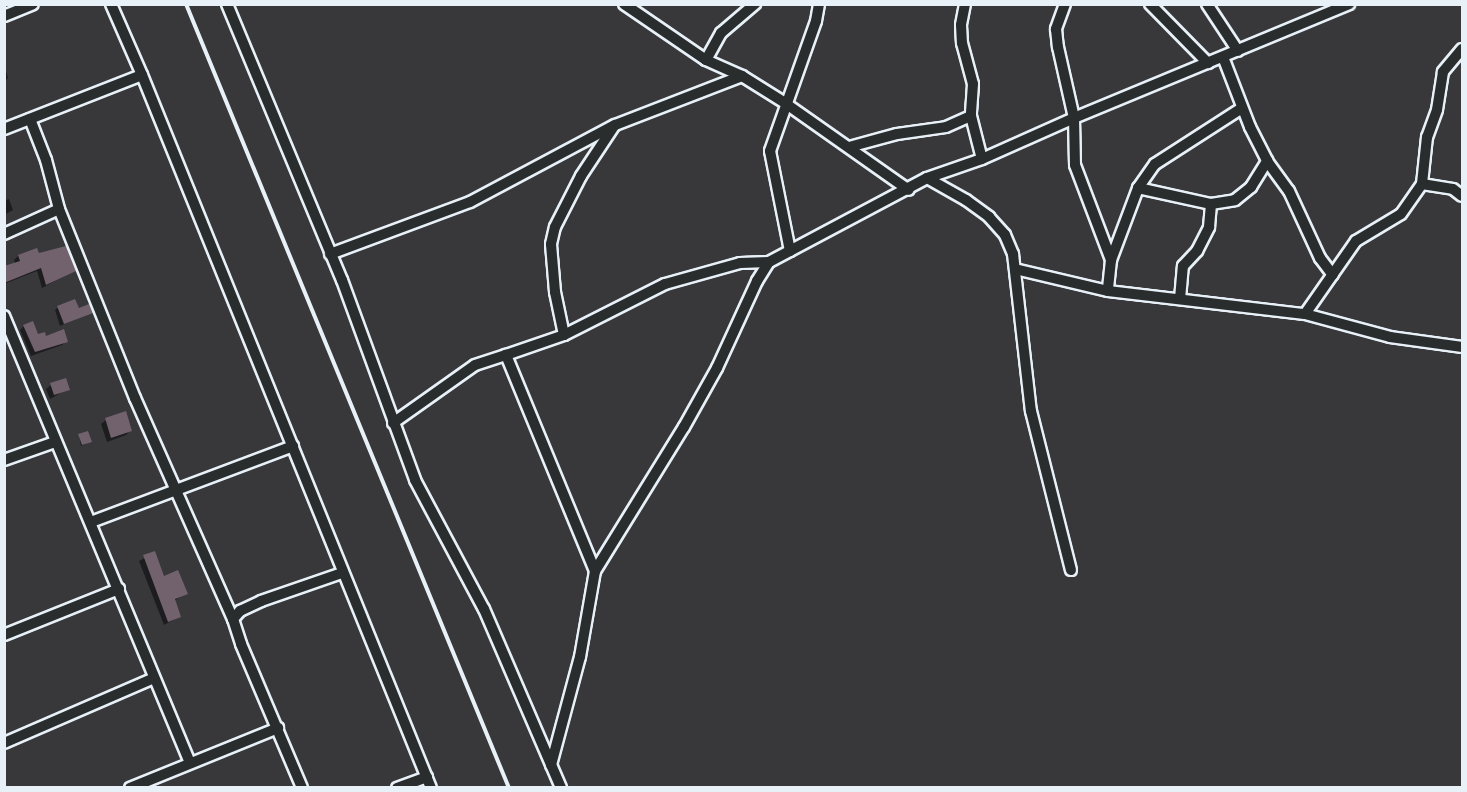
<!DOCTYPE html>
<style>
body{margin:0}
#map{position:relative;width:1467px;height:792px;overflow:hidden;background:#38383b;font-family:"Playpen Sans",sans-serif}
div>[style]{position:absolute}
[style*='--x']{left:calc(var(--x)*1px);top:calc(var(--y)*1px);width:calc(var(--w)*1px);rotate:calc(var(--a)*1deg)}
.shadow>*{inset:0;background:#0007}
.building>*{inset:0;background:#72626d}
.roads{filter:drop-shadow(2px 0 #e8f1f8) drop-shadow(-2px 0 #e8f1f8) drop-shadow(0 2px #e8f1f8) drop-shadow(0 -2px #e8f1f8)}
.street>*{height:10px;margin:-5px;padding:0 5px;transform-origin:5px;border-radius:5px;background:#2a2d2e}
.rail>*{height:4px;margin:-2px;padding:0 2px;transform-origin:2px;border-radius:2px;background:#e8f1f8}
span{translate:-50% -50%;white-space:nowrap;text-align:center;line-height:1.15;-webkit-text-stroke:6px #2a2d2e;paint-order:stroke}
.frame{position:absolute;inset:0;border:6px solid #e8f1f8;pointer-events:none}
</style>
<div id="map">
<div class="shadow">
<div style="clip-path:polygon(6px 71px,8px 78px,4px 82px,4px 72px)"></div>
<div style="clip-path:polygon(9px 199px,13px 210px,4px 215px,4px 201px)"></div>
<div style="clip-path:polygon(36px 250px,38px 255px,74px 271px,42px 288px,37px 271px,4px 284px,4px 268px,15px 264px,14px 260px,18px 256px)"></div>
<div style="clip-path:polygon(58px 307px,78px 310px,91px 312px,60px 326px,55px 310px)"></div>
<div style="clip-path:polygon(24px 326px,37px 336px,67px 341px,62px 345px,31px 356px,20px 330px)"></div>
<div style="clip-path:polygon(51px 385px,68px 389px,50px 399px,46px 389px)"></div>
<div style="clip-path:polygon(106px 420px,130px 431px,126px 435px,107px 442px,101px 424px)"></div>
<div style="clip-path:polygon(79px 435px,90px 442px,81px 446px)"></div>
<div style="clip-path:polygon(154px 553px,164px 578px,186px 593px,174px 601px,179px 617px,164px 625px,139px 561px)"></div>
</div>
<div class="building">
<div style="clip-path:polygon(66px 246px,76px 271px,46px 285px,41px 268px,4px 283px,4px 266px,20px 261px,18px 255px,37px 248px,39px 253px)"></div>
<div style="clip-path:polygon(75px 299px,79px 308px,89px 304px,93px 313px,64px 324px,57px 306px)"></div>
<div style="clip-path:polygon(33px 321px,38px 334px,45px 332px,46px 336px,64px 329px,68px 342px,35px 352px,23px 325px)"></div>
<div style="clip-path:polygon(66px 378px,70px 390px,54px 395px,50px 383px)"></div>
<div style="clip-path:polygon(126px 411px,132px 431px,111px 438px,105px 418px)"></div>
<div style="clip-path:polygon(88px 431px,92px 442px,82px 445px,78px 434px)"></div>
<div style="clip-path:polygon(155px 551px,164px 576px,178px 570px,188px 594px,175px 599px,181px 617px,168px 622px,143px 555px)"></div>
</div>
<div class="roads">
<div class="street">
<div style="--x:111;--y:4;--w:77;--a:66.4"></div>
<div style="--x:142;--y:75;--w:769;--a:67.94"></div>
<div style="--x:227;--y:4;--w:299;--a:67.4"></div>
<div style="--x:342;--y:280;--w:213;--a:69.9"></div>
<div style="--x:415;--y:480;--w:146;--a:61.9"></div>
<div style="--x:484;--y:609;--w:195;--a:66.7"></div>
<div style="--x:624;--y:4;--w:99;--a:34.3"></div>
<div style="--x:706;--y:60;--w:39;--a:24"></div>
<div style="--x:742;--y:76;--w:51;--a:32.1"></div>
<div style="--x:785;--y:103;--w:151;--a:35.1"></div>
<div style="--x:965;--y:4;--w:21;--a:101"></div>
<div style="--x:961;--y:25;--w:18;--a:87"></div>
<div style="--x:962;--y:43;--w:42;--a:75"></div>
<div style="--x:973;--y:84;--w:32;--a:94"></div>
<div style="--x:971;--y:116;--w:44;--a:75.7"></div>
<div style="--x:1065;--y:4;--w:27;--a:110"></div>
<div style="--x:1056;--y:29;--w:18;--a:84"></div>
<div style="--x:1058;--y:47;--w:73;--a:77.3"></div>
<div style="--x:1074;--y:118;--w:47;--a:88.8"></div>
<div style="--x:1075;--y:165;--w:102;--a:69.2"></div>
<div style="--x:1111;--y:260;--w:31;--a:96"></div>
<div style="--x:1150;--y:4;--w:83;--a:45.5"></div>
<div style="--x:1207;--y:4;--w:56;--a:56.6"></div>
<div style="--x:4;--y:16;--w:31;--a:-22"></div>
<div style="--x:1462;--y:49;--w:30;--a:130"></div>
<div style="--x:1443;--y:72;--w:38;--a:99"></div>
<div style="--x:1437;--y:110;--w:29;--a:110"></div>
<div style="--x:1427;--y:137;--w:47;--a:96.1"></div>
<div style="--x:1422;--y:184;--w:31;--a:9"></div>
<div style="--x:1453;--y:189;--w:11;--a:38"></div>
<div style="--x:1223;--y:57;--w:75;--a:68.9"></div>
<div style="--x:1250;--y:127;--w:38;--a:63"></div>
<div style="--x:1267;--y:161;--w:37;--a:54"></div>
<div style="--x:1289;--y:191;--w:74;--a:65.2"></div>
<div style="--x:1320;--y:258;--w:21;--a:53"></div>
<div style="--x:706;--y:60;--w:31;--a:-61"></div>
<div style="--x:721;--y:33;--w:45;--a:-40.5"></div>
<div style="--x:30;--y:119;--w:44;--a:68.7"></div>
<div style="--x:46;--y:160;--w:51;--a:75.1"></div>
<div style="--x:59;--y:209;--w:204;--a:68.1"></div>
<div style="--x:135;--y:398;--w:242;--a:66.1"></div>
<div style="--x:233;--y:619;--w:26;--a:72"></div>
<div style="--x:241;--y:644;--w:156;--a:67"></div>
<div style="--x:4;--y:129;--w:148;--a:-21.4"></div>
<div style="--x:849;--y:147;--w:50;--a:-15.2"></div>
<div style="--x:897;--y:134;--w:49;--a:-8.1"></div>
<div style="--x:946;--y:127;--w:27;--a:-24"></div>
<div style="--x:927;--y:178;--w:45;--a:29.4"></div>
<div style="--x:966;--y:200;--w:29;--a:36"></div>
<div style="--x:989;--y:217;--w:24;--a:48"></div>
<div style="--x:1005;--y:235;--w:21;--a:67"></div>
<div style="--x:1013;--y:254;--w:158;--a:83.5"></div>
<div style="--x:1031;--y:411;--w:164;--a:75.9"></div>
<div style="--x:1138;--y:188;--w:75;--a:12.4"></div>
<div style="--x:1211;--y:204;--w:24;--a:-9"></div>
<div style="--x:1235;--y:200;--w:21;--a:-39"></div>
<div style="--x:1251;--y:187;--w:31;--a:-58"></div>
<div style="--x:4;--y:234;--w:60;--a:-24.4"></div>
<div style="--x:790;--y:251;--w:102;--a:-101.3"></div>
<div style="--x:770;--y:151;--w:138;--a:-70.5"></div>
<div style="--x:816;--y:21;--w:17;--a:-80"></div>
<div style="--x:330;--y:254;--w:149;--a:-20.4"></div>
<div style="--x:470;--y:202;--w:164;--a:-28"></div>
<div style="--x:615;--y:125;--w:136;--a:-21.1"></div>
<div style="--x:1111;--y:260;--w:77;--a:-69.4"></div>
<div style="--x:1138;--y:188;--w:29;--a:-55"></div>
<div style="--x:1155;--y:164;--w:103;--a:-32.8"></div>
<div style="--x:1015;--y:269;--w:96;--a:13.3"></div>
<div style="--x:1108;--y:291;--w:198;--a:6.7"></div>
<div style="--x:1305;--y:314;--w:88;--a:15.1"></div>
<div style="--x:1390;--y:337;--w:73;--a:7.9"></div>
<div style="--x:1180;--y:299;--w:33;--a:-85"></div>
<div style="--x:1183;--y:266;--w:21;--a:-47"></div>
<div style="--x:1197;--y:251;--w:27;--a:-63"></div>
<div style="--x:1209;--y:227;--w:23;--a:-85"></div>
<div style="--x:1305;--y:314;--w:89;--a:-55.1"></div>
<div style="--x:1356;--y:241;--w:52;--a:-31"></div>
<div style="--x:1401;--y:214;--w:37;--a:-55"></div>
<div style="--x:4;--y:316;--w:484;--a:67.4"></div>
<div style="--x:564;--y:335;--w:44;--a:-101.8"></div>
<div style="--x:555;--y:292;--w:48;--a:-94.8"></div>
<div style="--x:551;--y:244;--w:17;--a:-77"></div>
<div style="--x:555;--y:227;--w:57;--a:-63"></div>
<div style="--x:581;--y:176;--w:60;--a:-56.6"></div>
<div style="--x:393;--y:423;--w:100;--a:-35.3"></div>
<div style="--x:475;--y:365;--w:33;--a:-18"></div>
<div style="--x:4;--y:460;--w:54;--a:-19.4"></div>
<div style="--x:91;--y:522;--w:216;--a:-20.6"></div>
<div style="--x:595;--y:571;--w:234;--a:-112.4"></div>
<div style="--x:506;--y:355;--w:61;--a:-19"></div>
<div style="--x:564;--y:335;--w:113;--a:-26.8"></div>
<div style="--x:665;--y:284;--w:78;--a:-15.6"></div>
<div style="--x:740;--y:263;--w:29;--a:-2"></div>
<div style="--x:769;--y:262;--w:179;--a:-28"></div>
<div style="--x:927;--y:178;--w:58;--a:-19.1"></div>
<div style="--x:982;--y:159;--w:101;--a:-24"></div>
<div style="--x:1074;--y:118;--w:298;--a:-22.5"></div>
<div style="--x:233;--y:619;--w:11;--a:-49"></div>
<div style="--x:240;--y:611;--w:23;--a:-25"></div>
<div style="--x:261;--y:601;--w:86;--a:-19.1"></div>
<div style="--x:4;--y:635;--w:124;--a:-21.8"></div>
<div style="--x:4;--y:743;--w:163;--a:-23.4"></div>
<div style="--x:551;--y:765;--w:112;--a:-75"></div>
<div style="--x:580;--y:657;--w:87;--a:-80.1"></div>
<div style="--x:595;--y:571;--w:169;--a:-58.3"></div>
<div style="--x:684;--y:427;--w:68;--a:-60.8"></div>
<div style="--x:717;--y:368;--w:96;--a:-65.3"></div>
<div style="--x:757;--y:281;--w:22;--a:-58"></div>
<div style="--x:130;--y:788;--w:160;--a:-22.1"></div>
<div style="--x:397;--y:788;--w:32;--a:-20"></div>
</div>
</div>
<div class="rail">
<div style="--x:186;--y:4;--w:848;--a:67.61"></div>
</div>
<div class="frame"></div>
</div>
